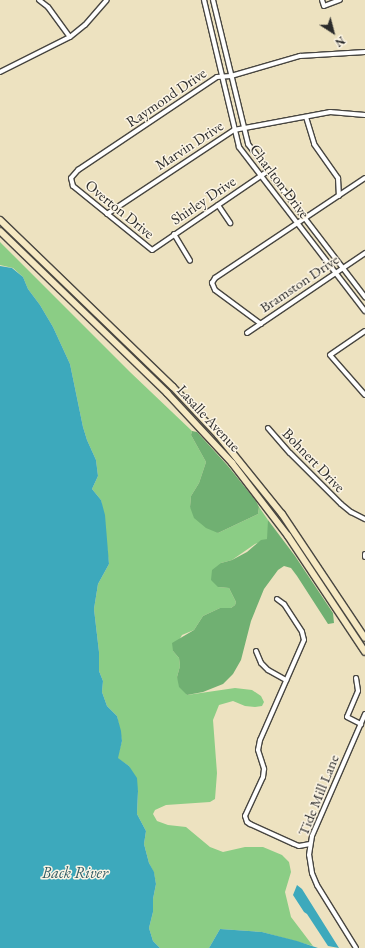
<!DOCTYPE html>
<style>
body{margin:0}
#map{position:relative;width:365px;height:948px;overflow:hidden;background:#ede2c0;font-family:"EB Garamond",serif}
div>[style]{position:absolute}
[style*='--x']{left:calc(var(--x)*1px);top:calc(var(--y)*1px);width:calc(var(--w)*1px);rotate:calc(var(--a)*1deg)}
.green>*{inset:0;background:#8bcd85}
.forest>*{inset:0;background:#70b072}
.water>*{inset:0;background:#3da9bc}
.roads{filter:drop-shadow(1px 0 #484641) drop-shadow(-1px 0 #484641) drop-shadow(0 1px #484641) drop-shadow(0 -1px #484641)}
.minor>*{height:4px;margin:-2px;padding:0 2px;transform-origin:2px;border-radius:2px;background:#fff}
.secondary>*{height:6px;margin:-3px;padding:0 3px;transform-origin:3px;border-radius:3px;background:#f6e9c3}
span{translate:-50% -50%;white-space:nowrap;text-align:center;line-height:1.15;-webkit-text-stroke:3px #fcf5e5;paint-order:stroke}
.street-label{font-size:15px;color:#2b2b2b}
.water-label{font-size:16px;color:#325d65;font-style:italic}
.north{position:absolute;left:313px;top:12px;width:40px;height:40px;-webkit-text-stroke:3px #fcf5e5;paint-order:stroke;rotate:144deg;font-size:11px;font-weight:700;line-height:16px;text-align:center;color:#2b2b2b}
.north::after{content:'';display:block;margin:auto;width:14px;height:18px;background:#2b2b2b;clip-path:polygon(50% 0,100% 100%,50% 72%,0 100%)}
</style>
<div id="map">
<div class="green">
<div style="clip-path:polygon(0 242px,130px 372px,192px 431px,191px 435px,206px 462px,199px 483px,191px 496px,190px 507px,218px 533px,258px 514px,259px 507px,268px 520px,268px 539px,255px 544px,232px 560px,221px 563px,218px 587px,229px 588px,236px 602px,235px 605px,231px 608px,220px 608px,203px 616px,194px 630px,182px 635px,173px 651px,179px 658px,180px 666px,177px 677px,187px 695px,235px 688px,252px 690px,261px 696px,264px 702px,262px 706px,255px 707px,245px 706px,233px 701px,219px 705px,213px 720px,217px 773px,215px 799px,210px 802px,166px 805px,155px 810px,153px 814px,157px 821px,168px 825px,186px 827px,210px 847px,223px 852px,245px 847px,263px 847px,282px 855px,289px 862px,291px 872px,285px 892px,291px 917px,313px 946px,262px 932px,220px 929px,209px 948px,160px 948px,153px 941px,149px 928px,153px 912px,153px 899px,156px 884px,154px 873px,149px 863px,144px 844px,146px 831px,137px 814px,138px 791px,129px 766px,117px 758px,122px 741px,117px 716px,107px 706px,102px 692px,103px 681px,99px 671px,99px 652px,94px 609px,98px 584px,109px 564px,101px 500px,92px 489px,98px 476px,96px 460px,87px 440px,83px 427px,70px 364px,53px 327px,40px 305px,28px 289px,23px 277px,13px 268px,0 265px)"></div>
</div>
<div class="forest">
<div style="clip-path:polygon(192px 431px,197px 432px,228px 466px,256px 501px,259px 507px,258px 514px,218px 533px,206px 528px,194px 518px,190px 507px,191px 496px,199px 483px,206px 462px,191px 435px)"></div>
<div style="clip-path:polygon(268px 520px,295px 556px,333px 613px,334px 623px,328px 624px,297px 576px,291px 568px,284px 566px,278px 570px,264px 589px,251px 621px,241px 660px,233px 674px,223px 684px,203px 692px,187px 695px,179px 687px,177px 677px,180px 666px,179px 658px,173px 651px,172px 643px,194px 630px,203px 616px,220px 608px,231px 608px,235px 605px,236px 602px,229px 588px,218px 587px,211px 580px,212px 570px,221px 563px,232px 560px,247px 552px,261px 540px,267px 539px)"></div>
</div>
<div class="water">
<div style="clip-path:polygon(0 266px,12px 268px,23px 277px,28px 289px,40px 305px,53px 327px,70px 364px,83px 427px,87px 440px,96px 460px,98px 476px,92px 489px,101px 500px,105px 515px,109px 564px,98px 584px,94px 609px,99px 652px,99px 671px,103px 681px,102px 692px,107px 706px,117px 716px,121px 731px,122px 741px,118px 758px,129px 766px,137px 778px,138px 791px,137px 814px,146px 831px,144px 844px,149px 863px,154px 872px,156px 884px,153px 899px,153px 912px,149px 928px,153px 941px,160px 948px,0 948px)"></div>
<div style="clip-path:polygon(297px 885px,302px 889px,339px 948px,328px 946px,307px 914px,304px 912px,293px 895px)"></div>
<div style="clip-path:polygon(220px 929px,262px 932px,297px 941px,318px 948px,209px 948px)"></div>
</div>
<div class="roads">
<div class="minor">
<div style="--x:39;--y:0;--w:11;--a:38"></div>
<div style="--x:48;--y:7;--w:37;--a:54"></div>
<div style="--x:204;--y:0;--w:151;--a:76.6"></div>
<div style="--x:239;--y:147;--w:207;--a:52.5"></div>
<div style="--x:213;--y:0;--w:148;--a:76.3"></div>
<div style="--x:248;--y:144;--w:193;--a:52.6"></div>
<div style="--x:322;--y:0;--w:6;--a:72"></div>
<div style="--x:324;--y:6;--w:17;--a:-21"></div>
<div style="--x:0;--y:72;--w:78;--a:-26.6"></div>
<div style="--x:70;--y:37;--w:19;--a:-39"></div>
<div style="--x:85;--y:25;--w:33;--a:-49"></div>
<div style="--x:306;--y:117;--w:28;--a:73"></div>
<div style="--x:314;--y:144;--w:42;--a:54.8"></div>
<div style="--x:338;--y:178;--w:18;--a:87"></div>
<div style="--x:268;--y:171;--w:140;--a:145.7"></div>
<div style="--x:152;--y:250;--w:102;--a:-141"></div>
<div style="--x:73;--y:186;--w:8;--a:-104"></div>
<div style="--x:71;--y:178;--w:11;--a:-49"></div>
<div style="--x:78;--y:170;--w:167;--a:-33.8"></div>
<div style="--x:217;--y:77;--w:14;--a:-4"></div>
<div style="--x:231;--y:76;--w:72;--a:-16.2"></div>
<div style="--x:300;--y:56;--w:65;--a:-3.5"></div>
<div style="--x:218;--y:205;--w:22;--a:56"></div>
<div style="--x:107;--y:214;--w:152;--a:-33.5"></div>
<div style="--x:234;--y:130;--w:98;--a:-10.6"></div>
<div style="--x:330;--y:112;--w:35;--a:5"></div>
<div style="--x:174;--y:234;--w:31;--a:59"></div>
<div style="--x:261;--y:324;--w:57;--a:-143.5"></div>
<div style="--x:215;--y:290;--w:8;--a:-113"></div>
<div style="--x:212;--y:283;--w:6;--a:-59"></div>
<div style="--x:215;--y:278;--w:180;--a:-33.7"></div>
<div style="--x:365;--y:331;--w:42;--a:145.6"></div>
<div style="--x:330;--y:355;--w:53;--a:48.8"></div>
<div style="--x:247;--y:333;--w:143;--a:-34.1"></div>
<div style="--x:268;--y:428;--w:33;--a:49"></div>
<div style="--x:290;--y:453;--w:72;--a:45"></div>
<div style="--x:341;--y:504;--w:13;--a:39"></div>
<div style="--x:351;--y:512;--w:16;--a:27"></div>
<div style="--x:365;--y:554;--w:3;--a:90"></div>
<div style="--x:277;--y:599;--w:9;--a:36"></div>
<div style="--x:284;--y:604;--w:33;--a:57"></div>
<div style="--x:302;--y:632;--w:8;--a:76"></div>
<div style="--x:304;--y:640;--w:109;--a:113.7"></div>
<div style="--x:260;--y:740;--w:10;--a:101"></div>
<div style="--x:258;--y:750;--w:20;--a:72"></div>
<div style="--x:264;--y:769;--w:8;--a:97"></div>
<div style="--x:263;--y:777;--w:43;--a:114.8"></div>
<div style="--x:245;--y:816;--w:6;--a:72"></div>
<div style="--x:247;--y:822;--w:4;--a:34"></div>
<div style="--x:250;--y:824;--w:48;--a:24.4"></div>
<div style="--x:294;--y:844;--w:5;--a:22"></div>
<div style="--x:299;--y:846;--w:11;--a:-10"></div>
<div style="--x:256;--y:651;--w:13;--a:67"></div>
<div style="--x:261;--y:663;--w:10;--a:45"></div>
<div style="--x:268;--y:670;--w:21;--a:29"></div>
<div style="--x:356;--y:678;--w:13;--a:81"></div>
<div style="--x:358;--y:691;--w:28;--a:113"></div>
<div style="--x:347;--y:717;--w:16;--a:27"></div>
<div style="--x:356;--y:948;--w:74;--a:-121.8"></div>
<div style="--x:317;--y:885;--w:13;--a:-113"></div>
<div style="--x:312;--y:873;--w:18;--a:-99"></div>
<div style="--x:309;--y:855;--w:19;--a:-81"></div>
<div style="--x:312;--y:836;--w:133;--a:-66.5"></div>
</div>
<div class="secondary">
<div style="--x:0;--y:220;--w:240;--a:44"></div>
<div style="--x:173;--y:387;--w:66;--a:46.8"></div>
<div style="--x:218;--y:435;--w:102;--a:51"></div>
<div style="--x:282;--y:514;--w:149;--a:56.2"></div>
<div style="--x:0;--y:231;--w:233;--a:44.1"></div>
<div style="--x:167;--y:393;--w:96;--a:47.1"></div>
<div style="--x:232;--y:463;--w:92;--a:52.5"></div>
<div style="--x:288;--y:536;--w:139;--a:56.4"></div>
</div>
</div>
<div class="street-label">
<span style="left:166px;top:97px;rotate:-34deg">Raymond Drive</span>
<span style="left:189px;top:145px;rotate:-33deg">Marvin Drive</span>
<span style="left:280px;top:181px;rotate:53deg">Charlton Drive</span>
<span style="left:203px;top:200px;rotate:-34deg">Shirley Drive</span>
<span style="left:120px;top:209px;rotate:39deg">Overton Drive</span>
<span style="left:299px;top:283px;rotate:-34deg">Bramston Drive</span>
<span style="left:209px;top:418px;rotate:47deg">Lasalle Avenue</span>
<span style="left:314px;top:460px;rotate:46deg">Bohnert Drive</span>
<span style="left:318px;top:795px;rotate:-68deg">Tide Mill Lane</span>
</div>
<div class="water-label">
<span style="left:75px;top:873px">Back River</span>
</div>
<div class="north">N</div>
</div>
